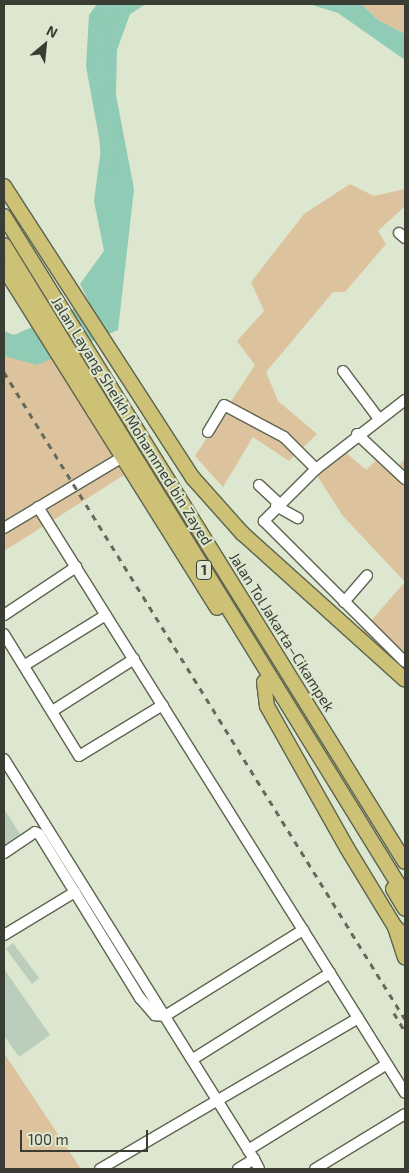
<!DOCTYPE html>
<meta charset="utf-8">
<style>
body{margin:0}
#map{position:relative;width:409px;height:1173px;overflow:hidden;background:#dde6ce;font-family:"Exo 2",sans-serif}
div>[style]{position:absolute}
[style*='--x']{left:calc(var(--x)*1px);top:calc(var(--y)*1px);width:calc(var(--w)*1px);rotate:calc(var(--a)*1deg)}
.green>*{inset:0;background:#dcc39e}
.water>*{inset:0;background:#90cbb5}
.river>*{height:15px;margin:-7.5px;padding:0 7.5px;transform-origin:7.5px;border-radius:7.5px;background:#90cbb5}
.building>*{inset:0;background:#bacebb}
.roads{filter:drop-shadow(1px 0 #5d6450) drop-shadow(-1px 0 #5d6450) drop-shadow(0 1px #5d6450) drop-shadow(0 -1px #5d6450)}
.minor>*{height:10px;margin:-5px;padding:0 5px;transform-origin:5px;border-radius:5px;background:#fff}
.highway>*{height:14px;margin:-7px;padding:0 7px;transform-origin:7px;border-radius:7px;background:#cdc175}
.rail>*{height:2.5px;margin-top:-1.25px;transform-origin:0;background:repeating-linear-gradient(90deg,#656a5c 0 6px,transparent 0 12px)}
span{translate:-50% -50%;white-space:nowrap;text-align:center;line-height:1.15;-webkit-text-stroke:4px #dde6ce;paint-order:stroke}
.shield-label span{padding:1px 4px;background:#dde6ce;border:1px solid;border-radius:4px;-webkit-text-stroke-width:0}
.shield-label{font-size:14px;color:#393d33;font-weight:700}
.street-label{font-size:15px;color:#393d33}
.frame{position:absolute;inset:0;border:5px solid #393d33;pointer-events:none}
.north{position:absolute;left:20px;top:20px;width:50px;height:50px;-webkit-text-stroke:4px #dde6ce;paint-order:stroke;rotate:28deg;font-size:14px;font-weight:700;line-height:20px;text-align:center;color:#393d33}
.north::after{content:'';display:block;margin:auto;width:18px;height:22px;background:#393d33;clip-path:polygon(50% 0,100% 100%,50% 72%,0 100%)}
.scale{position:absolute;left:20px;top:1130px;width:128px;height:22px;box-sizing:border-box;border:2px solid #393d33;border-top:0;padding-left:6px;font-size:15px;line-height:18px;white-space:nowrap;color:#393d33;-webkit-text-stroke:4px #dde6ce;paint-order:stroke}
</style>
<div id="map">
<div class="green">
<div style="clip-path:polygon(361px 4px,405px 4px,405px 34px,378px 20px)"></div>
<div style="clip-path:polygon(350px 184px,374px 196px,405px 189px,405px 206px,378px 231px,386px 244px,345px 292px,333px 292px,266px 372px,278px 401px,317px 434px,289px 461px,253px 437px,223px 487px,195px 456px,255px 365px,237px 341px,264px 311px,251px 282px,304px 214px)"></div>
<div style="clip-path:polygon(4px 356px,37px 364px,58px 356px,129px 472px,4px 551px)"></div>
<div style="clip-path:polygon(343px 450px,366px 470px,382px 455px,399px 465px,405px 459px,405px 662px,362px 631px,405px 582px,343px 516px,316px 474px)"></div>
<div style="clip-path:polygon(4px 1053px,81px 1169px,4px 1169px)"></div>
</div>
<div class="water">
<div style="clip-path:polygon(97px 4px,146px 4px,130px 14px,117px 50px,116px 95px,134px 189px,118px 330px,37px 365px,4px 356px,4px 331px,14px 335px,89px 302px,80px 284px,104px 251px,94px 201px,101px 149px,86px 66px,89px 15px)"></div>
<div style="clip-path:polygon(309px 4px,361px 4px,378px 20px,405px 34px,405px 60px,338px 13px)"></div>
</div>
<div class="river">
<div style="--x:108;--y:163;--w:119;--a:-93.8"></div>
<div style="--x:100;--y:44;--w:27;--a:-82"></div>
<div style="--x:104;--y:17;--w:15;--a:-62"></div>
</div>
<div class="building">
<div style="clip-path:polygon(4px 809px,20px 834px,4px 845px)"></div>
<div style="clip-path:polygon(13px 943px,39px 978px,32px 984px,6px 949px)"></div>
<div style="clip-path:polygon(4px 969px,50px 1035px,19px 1057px,4px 1036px)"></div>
</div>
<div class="roads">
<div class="minor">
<div style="--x:399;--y:233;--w:8;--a:40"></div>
<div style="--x:343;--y:371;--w:60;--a:53.1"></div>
<div style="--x:405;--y:400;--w:113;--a:142.2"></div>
<div style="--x:316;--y:469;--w:74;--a:135"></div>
<div style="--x:264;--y:521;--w:199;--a:45"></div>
<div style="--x:208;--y:432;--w:31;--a:-59"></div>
<div style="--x:224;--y:405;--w:68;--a:28.1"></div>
<div style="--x:284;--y:437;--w:45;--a:45"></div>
<div style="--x:357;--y:434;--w:66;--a:43.2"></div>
<div style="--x:259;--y:485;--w:26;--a:43"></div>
<div style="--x:276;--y:506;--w:25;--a:29"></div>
<div style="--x:38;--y:507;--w:691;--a:57.94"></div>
<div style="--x:4;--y:528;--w:136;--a:-30.9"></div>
<div style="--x:344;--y:602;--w:35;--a:-49"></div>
<div style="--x:4;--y:615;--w:87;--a:-33.7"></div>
<div style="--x:4;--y:634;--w:143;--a:58.4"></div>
<div style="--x:79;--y:756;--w:98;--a:-31.3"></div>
<div style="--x:25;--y:665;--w:95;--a:-31.7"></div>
<div style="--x:54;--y:710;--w:95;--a:-32.5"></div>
<div style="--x:4;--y:759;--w:472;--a:58"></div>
<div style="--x:4;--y:853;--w:37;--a:-34"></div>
<div style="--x:35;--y:832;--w:4;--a:27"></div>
<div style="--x:39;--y:834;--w:193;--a:58.4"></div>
<div style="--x:140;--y:998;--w:23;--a:49"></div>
<div style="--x:155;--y:1015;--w:10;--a:6"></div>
<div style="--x:165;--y:1016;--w:163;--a:-31.9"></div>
<div style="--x:4;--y:935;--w:83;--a:-31.2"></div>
<div style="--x:193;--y:1059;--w:162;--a:-32.1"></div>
<div style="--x:248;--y:1150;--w:163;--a:-31.7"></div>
<div style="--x:100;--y:1169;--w:299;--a:-30.3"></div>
<div style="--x:238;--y:1169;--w:19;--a:-32"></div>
<div style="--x:254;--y:1159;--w:11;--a:63"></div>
<div style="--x:315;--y:1169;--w:105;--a:-31.4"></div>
</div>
<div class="highway">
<div style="--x:4;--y:186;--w:348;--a:57.1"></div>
<div style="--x:193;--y:478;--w:74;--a:48.3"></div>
<div style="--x:242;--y:533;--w:219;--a:42"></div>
<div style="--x:4;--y:216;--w:760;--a:58.17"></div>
<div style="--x:4;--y:245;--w:764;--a:58.33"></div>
<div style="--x:4;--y:268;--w:401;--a:57.9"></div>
<div style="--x:264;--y:682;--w:24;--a:83"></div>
<div style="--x:267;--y:706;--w:163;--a:60.6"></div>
<div style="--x:347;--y:848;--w:92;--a:58.7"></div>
<div style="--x:395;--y:927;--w:13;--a:42"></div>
<div style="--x:393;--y:889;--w:23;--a:59"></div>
<div style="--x:395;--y:927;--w:32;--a:72"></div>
</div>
</div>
<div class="rail">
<div style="--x:4;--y:372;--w:761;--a:58.21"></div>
<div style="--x:394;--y:1013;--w:21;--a:59"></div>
</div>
<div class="shield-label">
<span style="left:204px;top:570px">1</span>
</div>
<div class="street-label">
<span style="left:132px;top:421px;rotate:58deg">Jalan Layang Sheikh Mohammed bin Zayed</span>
<span style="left:282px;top:632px;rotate:58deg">Jalan Tol Jakarta–Cikampek</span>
</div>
<div class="frame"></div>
<div class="north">N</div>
<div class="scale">100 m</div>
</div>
